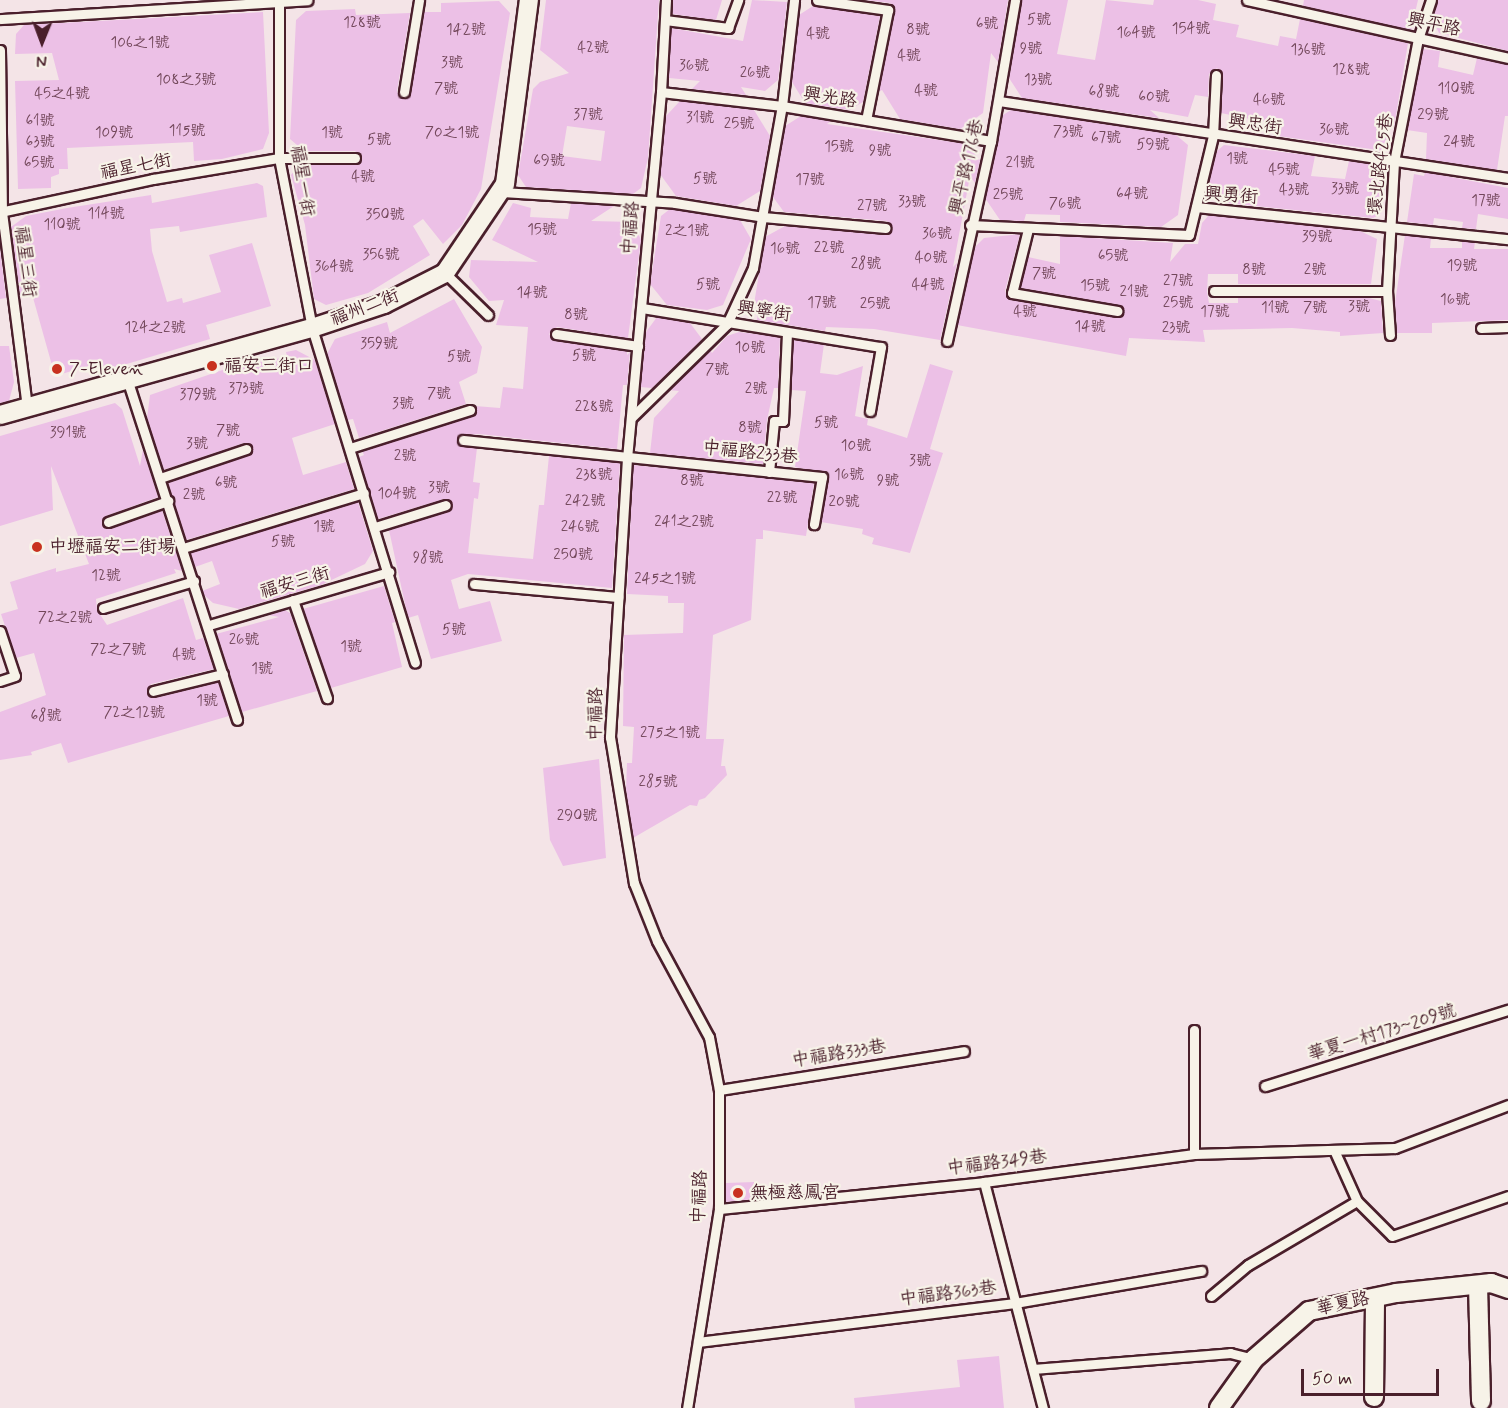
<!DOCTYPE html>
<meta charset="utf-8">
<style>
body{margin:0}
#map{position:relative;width:1508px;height:1408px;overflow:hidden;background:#f4e4e7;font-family:Mynerve,"LXGW WenKai TC",sans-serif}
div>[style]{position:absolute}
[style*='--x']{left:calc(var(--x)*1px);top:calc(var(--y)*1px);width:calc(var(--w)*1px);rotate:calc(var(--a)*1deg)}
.building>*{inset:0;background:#ecc0e6}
.roads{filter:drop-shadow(2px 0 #4a1f2b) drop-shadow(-2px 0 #4a1f2b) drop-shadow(0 2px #4a1f2b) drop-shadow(0 -2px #4a1f2b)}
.lane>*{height:9px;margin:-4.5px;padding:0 4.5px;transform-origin:4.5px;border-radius:4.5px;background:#f7f3e8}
.street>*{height:18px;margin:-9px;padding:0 9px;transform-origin:9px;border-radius:9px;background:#f7f3e8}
.dots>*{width:16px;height:16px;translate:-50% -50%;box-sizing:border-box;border:3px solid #f7f3e8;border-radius:50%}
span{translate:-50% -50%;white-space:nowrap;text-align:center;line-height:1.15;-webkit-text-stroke:4.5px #f7f3e8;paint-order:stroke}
.number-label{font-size:15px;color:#72475a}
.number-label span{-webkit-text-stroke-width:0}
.street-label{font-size:18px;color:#4a1f2b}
.poi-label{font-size:18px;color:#4a1f2b}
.left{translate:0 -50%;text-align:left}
.north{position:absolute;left:12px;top:12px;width:60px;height:60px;-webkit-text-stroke:4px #f7f3e8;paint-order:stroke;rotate:181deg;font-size:16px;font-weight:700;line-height:24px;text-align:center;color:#4a1f2b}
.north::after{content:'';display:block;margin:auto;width:21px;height:27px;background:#4a1f2b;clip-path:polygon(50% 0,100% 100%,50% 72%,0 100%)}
.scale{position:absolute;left:1301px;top:1369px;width:138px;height:27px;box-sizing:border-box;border:3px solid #4a1f2b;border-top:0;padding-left:8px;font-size:18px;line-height:21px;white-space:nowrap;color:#4a1f2b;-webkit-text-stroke:4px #f7f3e8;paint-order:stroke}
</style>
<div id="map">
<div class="building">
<div style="clip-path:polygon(evenodd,546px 0,659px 0,648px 158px,641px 188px,633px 194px,526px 187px,518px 175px,533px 89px,540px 82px,569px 73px,540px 50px,546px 0,567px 126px,605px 131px,601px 161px,562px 156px,567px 126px)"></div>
<div style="clip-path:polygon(673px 0,722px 0,716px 20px,672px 14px)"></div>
<div style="clip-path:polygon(752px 0,787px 2px,778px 80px,765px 91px,741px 87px,746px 95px,692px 89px,700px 81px,669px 78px,671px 28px,743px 41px)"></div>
<div style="clip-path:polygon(865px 0,1008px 0,998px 62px,991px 53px,983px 113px,960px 129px,900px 119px,882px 90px,878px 92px,894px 8px,890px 3px)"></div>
<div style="clip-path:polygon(1022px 0,1068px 0,1057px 54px,1095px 60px,1106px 0,1153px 5px,1154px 0,1198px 0,1216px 4px,1213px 20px,1239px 25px,1236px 37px,1278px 46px,1280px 36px,1296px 39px,1300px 19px,1408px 43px,1394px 127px,1389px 126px,1385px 151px,1278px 136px,1279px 125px,1221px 113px,1223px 75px,1217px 68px,1209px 74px,1208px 97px,1195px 95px,1188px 117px,1150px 110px,1159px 118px,1022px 98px,1009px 78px)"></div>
<div style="clip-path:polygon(1304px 0,1418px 0,1411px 30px,1303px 6px)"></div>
<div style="clip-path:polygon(1438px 0,1508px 0,1508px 51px,1439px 33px,1432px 18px)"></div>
<div style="clip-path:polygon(441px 3px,499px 1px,510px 13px,481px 189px,462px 225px,443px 244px,423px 219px,413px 226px,430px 255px,368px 293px,326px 305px,314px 299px,305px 225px,291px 175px,299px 165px,355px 165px,362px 157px,355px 151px,304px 151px,290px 139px,296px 20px,306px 11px,355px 9px,356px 15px,410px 13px,397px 91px,399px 97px,406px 98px,411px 93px,424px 12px,441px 12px)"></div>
<div style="clip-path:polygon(813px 6px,880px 16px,863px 102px,849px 110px,805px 103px,792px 82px,799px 15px)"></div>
<div style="clip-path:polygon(263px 12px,269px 133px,263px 149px,222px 159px,194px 161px,193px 142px,67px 148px,68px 169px,59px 169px,59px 174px,51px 177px,51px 188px,18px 189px,15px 81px,59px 80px,52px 53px,15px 54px,16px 34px,24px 25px)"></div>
<div style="clip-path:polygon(1423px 49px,1440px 51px,1438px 67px,1473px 75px,1477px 58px,1508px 65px,1508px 116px,1505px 116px,1497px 170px,1426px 159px,1427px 133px,1407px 130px)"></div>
<div style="clip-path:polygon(680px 101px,754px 110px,770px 136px,760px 191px,736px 206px,676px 196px,660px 174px,666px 116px)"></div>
<div style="clip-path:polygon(1011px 110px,1176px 135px,1188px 145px,1178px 215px,1161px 227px,1060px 222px,1060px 215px,1026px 214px,1024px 221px,1000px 220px,985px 198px,1003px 115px)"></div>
<div style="clip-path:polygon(801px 116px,831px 121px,827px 124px,967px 144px,980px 160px,975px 183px,970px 176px,953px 267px,957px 263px,940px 340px,874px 329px,826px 327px,825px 331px,757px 320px,759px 304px,754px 304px,765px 237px,785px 226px,885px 235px,893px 229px,887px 221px,784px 212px,773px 197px,785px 126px)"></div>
<div style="clip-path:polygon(1224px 145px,1315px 156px,1311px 176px,1345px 179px,1349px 161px,1376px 165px,1385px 182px,1381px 214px,1373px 218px,1217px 202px,1211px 190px,1206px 194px,1216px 152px)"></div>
<div style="clip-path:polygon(1425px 172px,1508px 188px,1508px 219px,1478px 214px,1476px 229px,1462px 228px,1463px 222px,1434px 218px,1433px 225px,1407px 222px,1414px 174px,1424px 176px)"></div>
<div style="clip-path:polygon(257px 183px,263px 186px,267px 217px,180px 232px,179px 226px,150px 229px,152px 251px,167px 302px,182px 298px,183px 303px,221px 292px,209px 255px,252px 243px,271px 306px,206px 325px,210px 339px,100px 372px,98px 363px,55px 376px,32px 294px,20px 296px,11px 227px,26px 216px,67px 208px,151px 195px,152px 203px)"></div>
<div style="clip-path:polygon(513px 203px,531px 208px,530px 217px,568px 219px,571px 203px,614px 206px,591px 221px,633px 222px,641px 240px,628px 338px,557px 327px,549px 334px,555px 341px,627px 351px,627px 355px,630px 352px,627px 385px,623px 385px,617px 449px,479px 434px,458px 436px,460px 446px,477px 448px,473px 482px,480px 483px,478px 499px,474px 498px,468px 553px,533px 559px,539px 505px,544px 505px,549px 456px,620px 463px,612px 588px,468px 574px,451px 580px,459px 609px,490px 601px,502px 641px,431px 659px,418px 615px,408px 618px,389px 530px,448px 511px,452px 502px,444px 499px,378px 519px,359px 457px,364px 455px,362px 451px,472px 416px,475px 406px,500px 408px,503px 387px,523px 389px,528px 327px,496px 325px,504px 300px,489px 301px,469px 277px,471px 260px,538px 262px,492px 240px)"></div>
<div style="clip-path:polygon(670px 209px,740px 220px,751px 239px,723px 305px,707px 310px,667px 305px,650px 284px,661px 216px)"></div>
<div style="clip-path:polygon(1209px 215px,1358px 230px,1377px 239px,1371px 284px,1238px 284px,1238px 274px,1208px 274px,1207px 292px,1209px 303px,1238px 303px,1238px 298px,1369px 298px,1381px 301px,1383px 333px,1340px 336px,1340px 332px,1292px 328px,1203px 330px,1205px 342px,1129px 338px,1126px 356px,957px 325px,975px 247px,984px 238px,1020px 234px,1005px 291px,1008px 298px,1119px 317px,1124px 312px,1119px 305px,1020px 288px,1028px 257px,1060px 264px,1060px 236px,1173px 243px,1170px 262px,1185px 244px,1198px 244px,1202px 223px)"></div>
<div style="clip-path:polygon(1405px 235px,1431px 238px,1430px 248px,1462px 248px,1462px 241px,1475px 242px,1474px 249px,1508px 249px,1508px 320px,1432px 323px,1432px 333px,1397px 333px,1395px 303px)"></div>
<div style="clip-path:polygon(0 249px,6px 298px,0 299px)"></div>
<div style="clip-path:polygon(454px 299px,482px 347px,477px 373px,459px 382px,466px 404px,359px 438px,353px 419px,347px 420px,327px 354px,335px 339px,387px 322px,390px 333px)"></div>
<div style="clip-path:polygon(657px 317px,690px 323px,702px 339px,652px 388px,640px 387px,646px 332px)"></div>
<div style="clip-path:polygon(739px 332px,780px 337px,778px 388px,774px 388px,767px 420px,763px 464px,650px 453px,654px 418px,679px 391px,669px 390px,710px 350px,712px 353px,727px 336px)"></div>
<div style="clip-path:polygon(793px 340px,824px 344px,820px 373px,837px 375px,863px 366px,855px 416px,868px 419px,867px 425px,907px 438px,930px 364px,953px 371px,930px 449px,943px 453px,910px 553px,872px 544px,874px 538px,862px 534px,863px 529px,821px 522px,828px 474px,795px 467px,806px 391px,791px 390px)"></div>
<div style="clip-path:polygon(0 346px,9px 346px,14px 382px,9px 401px,0 403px)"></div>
<div style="clip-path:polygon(296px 350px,315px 360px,335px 424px,292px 438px,303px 475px,346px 462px,354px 489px,186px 540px,168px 483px,248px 455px,253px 447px,244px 443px,163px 470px,147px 418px,150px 395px,231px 367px,287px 357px,286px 352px)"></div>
<div style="clip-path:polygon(115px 403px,122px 409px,140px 466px,143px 449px,158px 497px,106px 516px,102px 525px,110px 528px,162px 510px,182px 571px,174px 569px,176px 573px,96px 599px,97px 610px,107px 625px,183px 598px,196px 640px,203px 638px,214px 669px,151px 684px,147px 693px,155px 698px,218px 682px,229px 716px,68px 763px,61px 743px,31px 752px,32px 755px,0 760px,0 712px,46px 695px,34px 653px,16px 658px,5px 626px,1px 614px,18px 609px,10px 582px,56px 568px,56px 572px,89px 564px,51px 466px,53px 510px,0 526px,0 436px)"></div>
<div style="clip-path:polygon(633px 465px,814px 483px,806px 536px,763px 530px,763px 539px,756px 539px,751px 620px,713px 635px,706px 739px,724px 739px,721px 766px,725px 766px,727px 775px,705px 798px,699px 800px,697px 806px,690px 805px,633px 838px,626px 791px,627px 763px,632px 763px,634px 727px,623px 726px,624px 635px,683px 633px,684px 603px,668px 603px,668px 596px,627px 594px)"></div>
<div style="clip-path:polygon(358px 502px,373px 551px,365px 564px,321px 585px,239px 609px,213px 603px,204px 595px,202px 591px,220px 584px,212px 561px,195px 567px,190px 553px)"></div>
<div style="clip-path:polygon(384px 586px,395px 622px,392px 623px,402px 667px,331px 688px,303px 609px)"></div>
<div style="clip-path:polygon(285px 610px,290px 613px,317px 691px,242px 712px,216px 634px,279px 617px,268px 615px)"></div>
<div style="clip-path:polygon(599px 759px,606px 858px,563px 866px,550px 840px,543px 768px)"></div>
<div style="clip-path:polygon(754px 1182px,754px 1199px,726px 1202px,726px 1183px)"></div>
<div style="clip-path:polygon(999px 1356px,1004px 1408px,855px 1408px,854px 1398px,960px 1387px,957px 1360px)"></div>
</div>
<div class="roads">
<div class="lane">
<div style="--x:279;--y:0;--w:158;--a:90"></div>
<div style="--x:279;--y:158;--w:173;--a:79"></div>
<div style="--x:312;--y:328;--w:350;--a:72.9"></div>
<div style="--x:666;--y:0;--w:92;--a:93.1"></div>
<div style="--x:661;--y:92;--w:368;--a:95.3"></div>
<div style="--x:627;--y:458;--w:280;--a:93.5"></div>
<div style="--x:610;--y:737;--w:148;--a:80.7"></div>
<div style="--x:634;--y:883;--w:62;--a:68.4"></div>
<div style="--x:657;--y:941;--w:109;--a:61.6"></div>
<div style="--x:709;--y:1037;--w:54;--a:79.3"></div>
<div style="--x:719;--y:1090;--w:119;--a:90"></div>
<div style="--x:719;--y:1209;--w:202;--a:99.1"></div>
<div style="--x:817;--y:0;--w:72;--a:8"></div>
<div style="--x:888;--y:10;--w:112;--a:101.3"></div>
<div style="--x:1247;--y:0;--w:267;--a:12.5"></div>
<div style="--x:0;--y:19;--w:308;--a:-3.5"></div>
<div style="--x:665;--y:20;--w:64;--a:7.2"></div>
<div style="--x:728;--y:28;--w:30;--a:-70"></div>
<div style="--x:0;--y:50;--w:162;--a:89.3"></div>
<div style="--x:2;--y:212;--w:196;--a:82.7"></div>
<div style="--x:404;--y:92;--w:93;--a:-80.7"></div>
<div style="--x:661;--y:92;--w:122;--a:6.6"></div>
<div style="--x:782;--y:106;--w:212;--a:9.5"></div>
<div style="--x:999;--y:101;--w:515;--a:8.6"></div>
<div style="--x:502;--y:192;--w:173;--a:3.6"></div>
<div style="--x:675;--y:203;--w:89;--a:9"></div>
<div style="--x:763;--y:217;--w:123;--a:5.1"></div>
<div style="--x:1196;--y:207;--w:314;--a:5.9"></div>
<div style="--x:0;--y:212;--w:157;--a:-12.2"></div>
<div style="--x:153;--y:179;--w:128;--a:-9.5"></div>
<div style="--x:279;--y:158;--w:76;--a:0"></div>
<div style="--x:970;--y:225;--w:219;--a:2.6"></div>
<div style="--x:1189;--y:235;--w:102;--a:-76.4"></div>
<div style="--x:1213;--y:136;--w:61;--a:-87.2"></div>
<div style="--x:1028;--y:229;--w:66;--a:104"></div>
<div style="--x:1012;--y:293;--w:107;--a:9.7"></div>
<div style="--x:445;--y:273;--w:60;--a:44.3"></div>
<div style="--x:1214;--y:291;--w:173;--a:0"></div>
<div style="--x:642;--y:308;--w:242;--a:9.3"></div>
<div style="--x:881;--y:347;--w:65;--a:99.8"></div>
<div style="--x:1481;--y:328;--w:27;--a:-2"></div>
<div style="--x:556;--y:334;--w:83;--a:8.3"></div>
<div style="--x:1390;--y:335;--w:44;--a:-93.9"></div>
<div style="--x:1387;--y:291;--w:129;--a:-86.9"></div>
<div style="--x:1394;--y:162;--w:125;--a:-79"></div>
<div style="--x:1418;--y:39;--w:41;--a:-71.6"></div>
<div style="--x:947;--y:341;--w:205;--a:-77.6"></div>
<div style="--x:991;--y:141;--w:143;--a:-80.3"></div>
<div style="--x:128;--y:382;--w:355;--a:72.1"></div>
<div style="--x:632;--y:417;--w:133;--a:-44.4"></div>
<div style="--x:727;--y:324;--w:62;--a:-65.1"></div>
<div style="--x:753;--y:268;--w:165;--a:-79.9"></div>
<div style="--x:782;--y:106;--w:107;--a:-83.5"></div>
<div style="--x:463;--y:440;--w:361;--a:5.9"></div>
<div style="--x:822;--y:477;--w:48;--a:99.7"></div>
<div style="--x:350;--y:448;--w:126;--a:-17.6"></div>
<div style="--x:769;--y:472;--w:51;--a:-84.4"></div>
<div style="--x:774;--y:421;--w:9;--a:0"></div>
<div style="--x:783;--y:421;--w:89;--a:-87.4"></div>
<div style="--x:160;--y:478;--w:91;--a:-18.6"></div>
<div style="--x:108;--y:522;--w:64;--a:-19.3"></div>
<div style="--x:375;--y:527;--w:74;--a:-17.2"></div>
<div style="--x:183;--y:548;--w:189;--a:-16.9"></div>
<div style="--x:474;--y:584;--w:145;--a:5.2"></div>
<div style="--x:293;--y:600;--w:104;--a:70.9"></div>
<div style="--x:103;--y:608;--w:95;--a:-16.5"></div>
<div style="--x:209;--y:625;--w:188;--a:-16.4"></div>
<div style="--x:0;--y:631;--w:47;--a:71.6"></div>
<div style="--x:15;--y:676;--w:16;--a:162"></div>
<div style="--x:153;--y:691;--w:72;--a:-13.7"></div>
<div style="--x:1194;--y:1030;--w:124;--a:90"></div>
<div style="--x:1265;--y:1086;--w:255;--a:-17.4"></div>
<div style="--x:719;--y:1090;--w:248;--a:-9"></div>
<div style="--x:1334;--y:1150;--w:56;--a:65.7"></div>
<div style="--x:1357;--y:1201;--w:49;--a:45"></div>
<div style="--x:1392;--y:1236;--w:123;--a:-19"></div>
<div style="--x:984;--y:1182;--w:234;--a:75.4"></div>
<div style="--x:719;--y:1209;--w:266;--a:-5.8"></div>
<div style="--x:984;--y:1182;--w:212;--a:-7.6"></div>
<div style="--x:1194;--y:1154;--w:201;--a:-1.7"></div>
<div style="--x:1395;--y:1148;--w:121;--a:-20.8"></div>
<div style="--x:1211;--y:1296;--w:48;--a:-40"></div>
<div style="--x:1248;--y:1265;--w:126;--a:-30.4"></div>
<div style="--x:698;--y:1342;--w:319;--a:-7"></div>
<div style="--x:1015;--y:1303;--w:189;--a:-9.8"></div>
<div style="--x:1033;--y:1369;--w:198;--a:-4.6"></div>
<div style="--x:1230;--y:1353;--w:25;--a:14"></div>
</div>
<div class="street">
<div style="--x:0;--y:415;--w:324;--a:-15.6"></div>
<div style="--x:312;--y:328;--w:76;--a:-18.4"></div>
<div style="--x:384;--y:304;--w:68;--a:-26.9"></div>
<div style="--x:445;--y:273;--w:107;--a:-56"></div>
<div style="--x:505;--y:184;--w:186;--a:-82.6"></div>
<div style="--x:1478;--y:1285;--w:116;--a:88.5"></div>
<div style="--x:1374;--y:1397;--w:99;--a:-89.4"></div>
<div style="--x:1219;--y:1408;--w:60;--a:-54.5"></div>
<div style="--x:1254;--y:1359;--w:73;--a:-41.1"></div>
<div style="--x:1309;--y:1311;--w:89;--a:-11.7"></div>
<div style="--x:1396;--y:1293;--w:96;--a:-6"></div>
<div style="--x:1491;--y:1283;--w:18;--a:19"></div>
</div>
</div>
<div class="dots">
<div style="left:212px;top:366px;background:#c8321e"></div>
<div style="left:57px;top:369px;background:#c8321e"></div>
<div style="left:37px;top:547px;background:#c8321e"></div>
<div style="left:738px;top:1193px;background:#c8321e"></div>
</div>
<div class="number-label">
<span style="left:1039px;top:21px">5號</span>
<span style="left:362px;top:24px">128號</span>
<span style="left:987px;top:25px">6號</span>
<span style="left:1191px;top:30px">154號</span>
<span style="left:466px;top:31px">142號</span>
<span style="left:918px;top:31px">8號</span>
<span style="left:1136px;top:34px">164號</span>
<span style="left:818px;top:35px">4號</span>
<span style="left:140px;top:44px">106之1號</span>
<span style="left:593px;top:49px">42號</span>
<span style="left:1031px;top:50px">9號</span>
<span style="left:1308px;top:51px">136號</span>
<span style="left:909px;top:57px">4號</span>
<span style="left:452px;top:64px">3號</span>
<span style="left:694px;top:67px">36號</span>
<span style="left:1351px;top:71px">128號</span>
<span style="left:755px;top:74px">26號</span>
<span style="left:186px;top:81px">108之3號</span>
<span style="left:1038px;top:81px">13號</span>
<span style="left:446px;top:90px">7號</span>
<span style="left:1456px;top:90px">110號</span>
<span style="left:926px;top:92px">4號</span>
<span style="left:1104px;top:93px">68號</span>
<span style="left:62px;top:95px">45之4號</span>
<span style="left:1154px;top:98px">60號</span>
<span style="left:1269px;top:101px">46號</span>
<span style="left:588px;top:116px">37號</span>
<span style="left:1433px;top:116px">29號</span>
<span style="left:700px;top:119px">31號</span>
<span style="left:40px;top:122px">61號</span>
<span style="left:739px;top:125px">25號</span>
<span style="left:1334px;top:131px">36號</span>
<span style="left:187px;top:132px">115號</span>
<span style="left:1068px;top:133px">73號</span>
<span style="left:114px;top:134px">109號</span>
<span style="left:332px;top:134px">1號</span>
<span style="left:452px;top:134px">70之1號</span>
<span style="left:1106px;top:139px">67號</span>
<span style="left:379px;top:141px">5號</span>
<span style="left:40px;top:143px">63號</span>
<span style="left:1459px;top:143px">24號</span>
<span style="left:1153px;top:146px">59號</span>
<span style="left:839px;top:148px">15號</span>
<span style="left:880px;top:152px">9號</span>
<span style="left:1237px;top:160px">1號</span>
<span style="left:549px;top:162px">69號</span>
<span style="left:39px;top:164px">65號</span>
<span style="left:1020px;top:164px">21號</span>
<span style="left:1284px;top:171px">45號</span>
<span style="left:363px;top:178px">4號</span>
<span style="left:705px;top:180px">5號</span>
<span style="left:810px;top:181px">17號</span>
<span style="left:1345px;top:190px">33號</span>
<span style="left:1294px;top:191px">43號</span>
<span style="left:1132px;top:195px">64號</span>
<span style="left:1008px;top:196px">25號</span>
<span style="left:1486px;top:202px">17號</span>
<span style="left:912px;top:203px">33號</span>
<span style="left:1065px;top:205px">76號</span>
<span style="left:872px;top:207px">27號</span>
<span style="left:106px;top:215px">114號</span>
<span style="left:385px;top:216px">350號</span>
<span style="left:62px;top:226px">110號</span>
<span style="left:542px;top:231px">15號</span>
<span style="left:687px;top:232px">2之1號</span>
<span style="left:937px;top:235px">36號</span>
<span style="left:1317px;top:238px">39號</span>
<span style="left:829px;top:249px">22號</span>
<span style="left:785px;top:250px">16號</span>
<span style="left:381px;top:256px">356號</span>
<span style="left:1113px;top:257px">65號</span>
<span style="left:931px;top:259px">40號</span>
<span style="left:866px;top:265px">28號</span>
<span style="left:1462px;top:267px">19號</span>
<span style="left:334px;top:268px">364號</span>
<span style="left:1254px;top:271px">8號</span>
<span style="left:1315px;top:271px">2號</span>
<span style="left:1044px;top:275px">7號</span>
<span style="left:1178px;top:282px">27號</span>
<span style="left:708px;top:286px">5號</span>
<span style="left:928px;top:286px">44號</span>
<span style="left:1095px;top:287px">15號</span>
<span style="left:1134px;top:293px">21號</span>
<span style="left:532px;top:294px">14號</span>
<span style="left:1455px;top:301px">16號</span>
<span style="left:822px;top:304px">17號</span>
<span style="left:1178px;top:304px">25號</span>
<span style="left:875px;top:305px">25號</span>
<span style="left:1359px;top:308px">3號</span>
<span style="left:1275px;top:309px">11號</span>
<span style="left:1315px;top:309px">7號</span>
<span style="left:1025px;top:313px">4號</span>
<span style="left:1215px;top:313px">17號</span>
<span style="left:576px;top:316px">8號</span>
<span style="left:1090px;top:328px">14號</span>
<span style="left:155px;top:329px">124之2號</span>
<span style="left:1176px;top:329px">23號</span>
<span style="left:379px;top:345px">359號</span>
<span style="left:750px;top:349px">10號</span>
<span style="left:584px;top:357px">5號</span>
<span style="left:459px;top:358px">5號</span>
<span style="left:717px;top:371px">7號</span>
<span style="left:246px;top:390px">373號</span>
<span style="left:756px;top:390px">2號</span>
<span style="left:439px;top:395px">7號</span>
<span style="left:198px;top:396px">379號</span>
<span style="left:403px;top:405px">3號</span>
<span style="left:594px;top:408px">228號</span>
<span style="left:826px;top:424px">5號</span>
<span style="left:750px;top:429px">8號</span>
<span style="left:228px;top:432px">7號</span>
<span style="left:68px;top:434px">391號</span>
<span style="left:197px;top:445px">3號</span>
<span style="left:856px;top:447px">10號</span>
<span style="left:405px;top:457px">2號</span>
<span style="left:920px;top:462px">3號</span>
<span style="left:594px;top:476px">238號</span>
<span style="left:849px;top:476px">16號</span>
<span style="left:692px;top:482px">8號</span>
<span style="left:888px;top:482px">9號</span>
<span style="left:226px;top:484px">6號</span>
<span style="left:439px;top:489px">3號</span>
<span style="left:397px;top:495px">104號</span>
<span style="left:194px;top:496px">2號</span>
<span style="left:782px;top:499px">22號</span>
<span style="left:585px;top:502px">242號</span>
<span style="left:844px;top:503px">20號</span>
<span style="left:684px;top:523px">241之2號</span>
<span style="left:324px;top:528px">1號</span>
<span style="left:580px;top:528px">246號</span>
<span style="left:283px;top:543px">5號</span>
<span style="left:573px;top:556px">250號</span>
<span style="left:428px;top:559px">98號</span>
<span style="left:106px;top:577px">12號</span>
<span style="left:665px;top:580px">245之1號</span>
<span style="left:65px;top:619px">72之2號</span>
<span style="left:454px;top:631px">5號</span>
<span style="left:244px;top:641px">26號</span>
<span style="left:351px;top:648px">1號</span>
<span style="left:118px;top:651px">72之7號</span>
<span style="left:184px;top:656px">4號</span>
<span style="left:262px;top:670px">1號</span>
<span style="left:207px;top:702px">1號</span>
<span style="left:134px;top:714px">72之12號</span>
<span style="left:46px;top:717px">68號</span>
<span style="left:670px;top:734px">275之1號</span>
<span style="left:658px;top:783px">285號</span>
<span style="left:577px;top:817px">290號</span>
</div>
<div class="street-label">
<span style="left:1434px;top:25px;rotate:12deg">興平路</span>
<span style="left:830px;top:98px;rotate:9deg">興光路</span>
<span style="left:1255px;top:125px;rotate:8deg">興忠街</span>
<span style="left:1381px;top:164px;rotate:-83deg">環北路425巷</span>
<span style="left:136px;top:167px;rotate:-11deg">福星七街</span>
<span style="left:967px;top:167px;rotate:-77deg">興平路176巷</span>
<span style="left:302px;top:181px;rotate:81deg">福星一街</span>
<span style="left:1231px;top:196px;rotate:4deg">興勇街</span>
<span style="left:631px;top:228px;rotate:-85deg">中福路</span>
<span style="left:25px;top:262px;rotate:83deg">福星三街</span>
<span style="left:365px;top:308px;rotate:-21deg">福州二街</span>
<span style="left:764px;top:312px;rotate:8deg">興寧街</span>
<span style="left:750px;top:453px;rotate:6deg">中福路233巷</span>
<span style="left:295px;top:583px;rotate:-16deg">福安三街</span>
<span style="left:596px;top:714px;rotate:-89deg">中福路</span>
<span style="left:1382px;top:1033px;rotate:-17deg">華夏一村173~209號</span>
<span style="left:839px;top:1054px;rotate:-9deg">中福路333巷</span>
<span style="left:997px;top:1163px;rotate:-7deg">中福路349巷</span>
<span style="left:700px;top:1197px;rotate:-87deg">中福路</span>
<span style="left:948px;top:1294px;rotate:-7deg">中福路363巷</span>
<span style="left:1343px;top:1304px;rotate:-12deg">華夏路</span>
</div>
<div class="poi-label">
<span class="left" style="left:224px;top:366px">福安三街口</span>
<span class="left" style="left:69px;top:369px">7-Eleven</span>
<span class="left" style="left:49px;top:547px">中壢福安二街場</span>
<span class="left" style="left:750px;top:1193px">無極慈鳳宮</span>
</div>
<div class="north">N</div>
<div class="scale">50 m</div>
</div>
